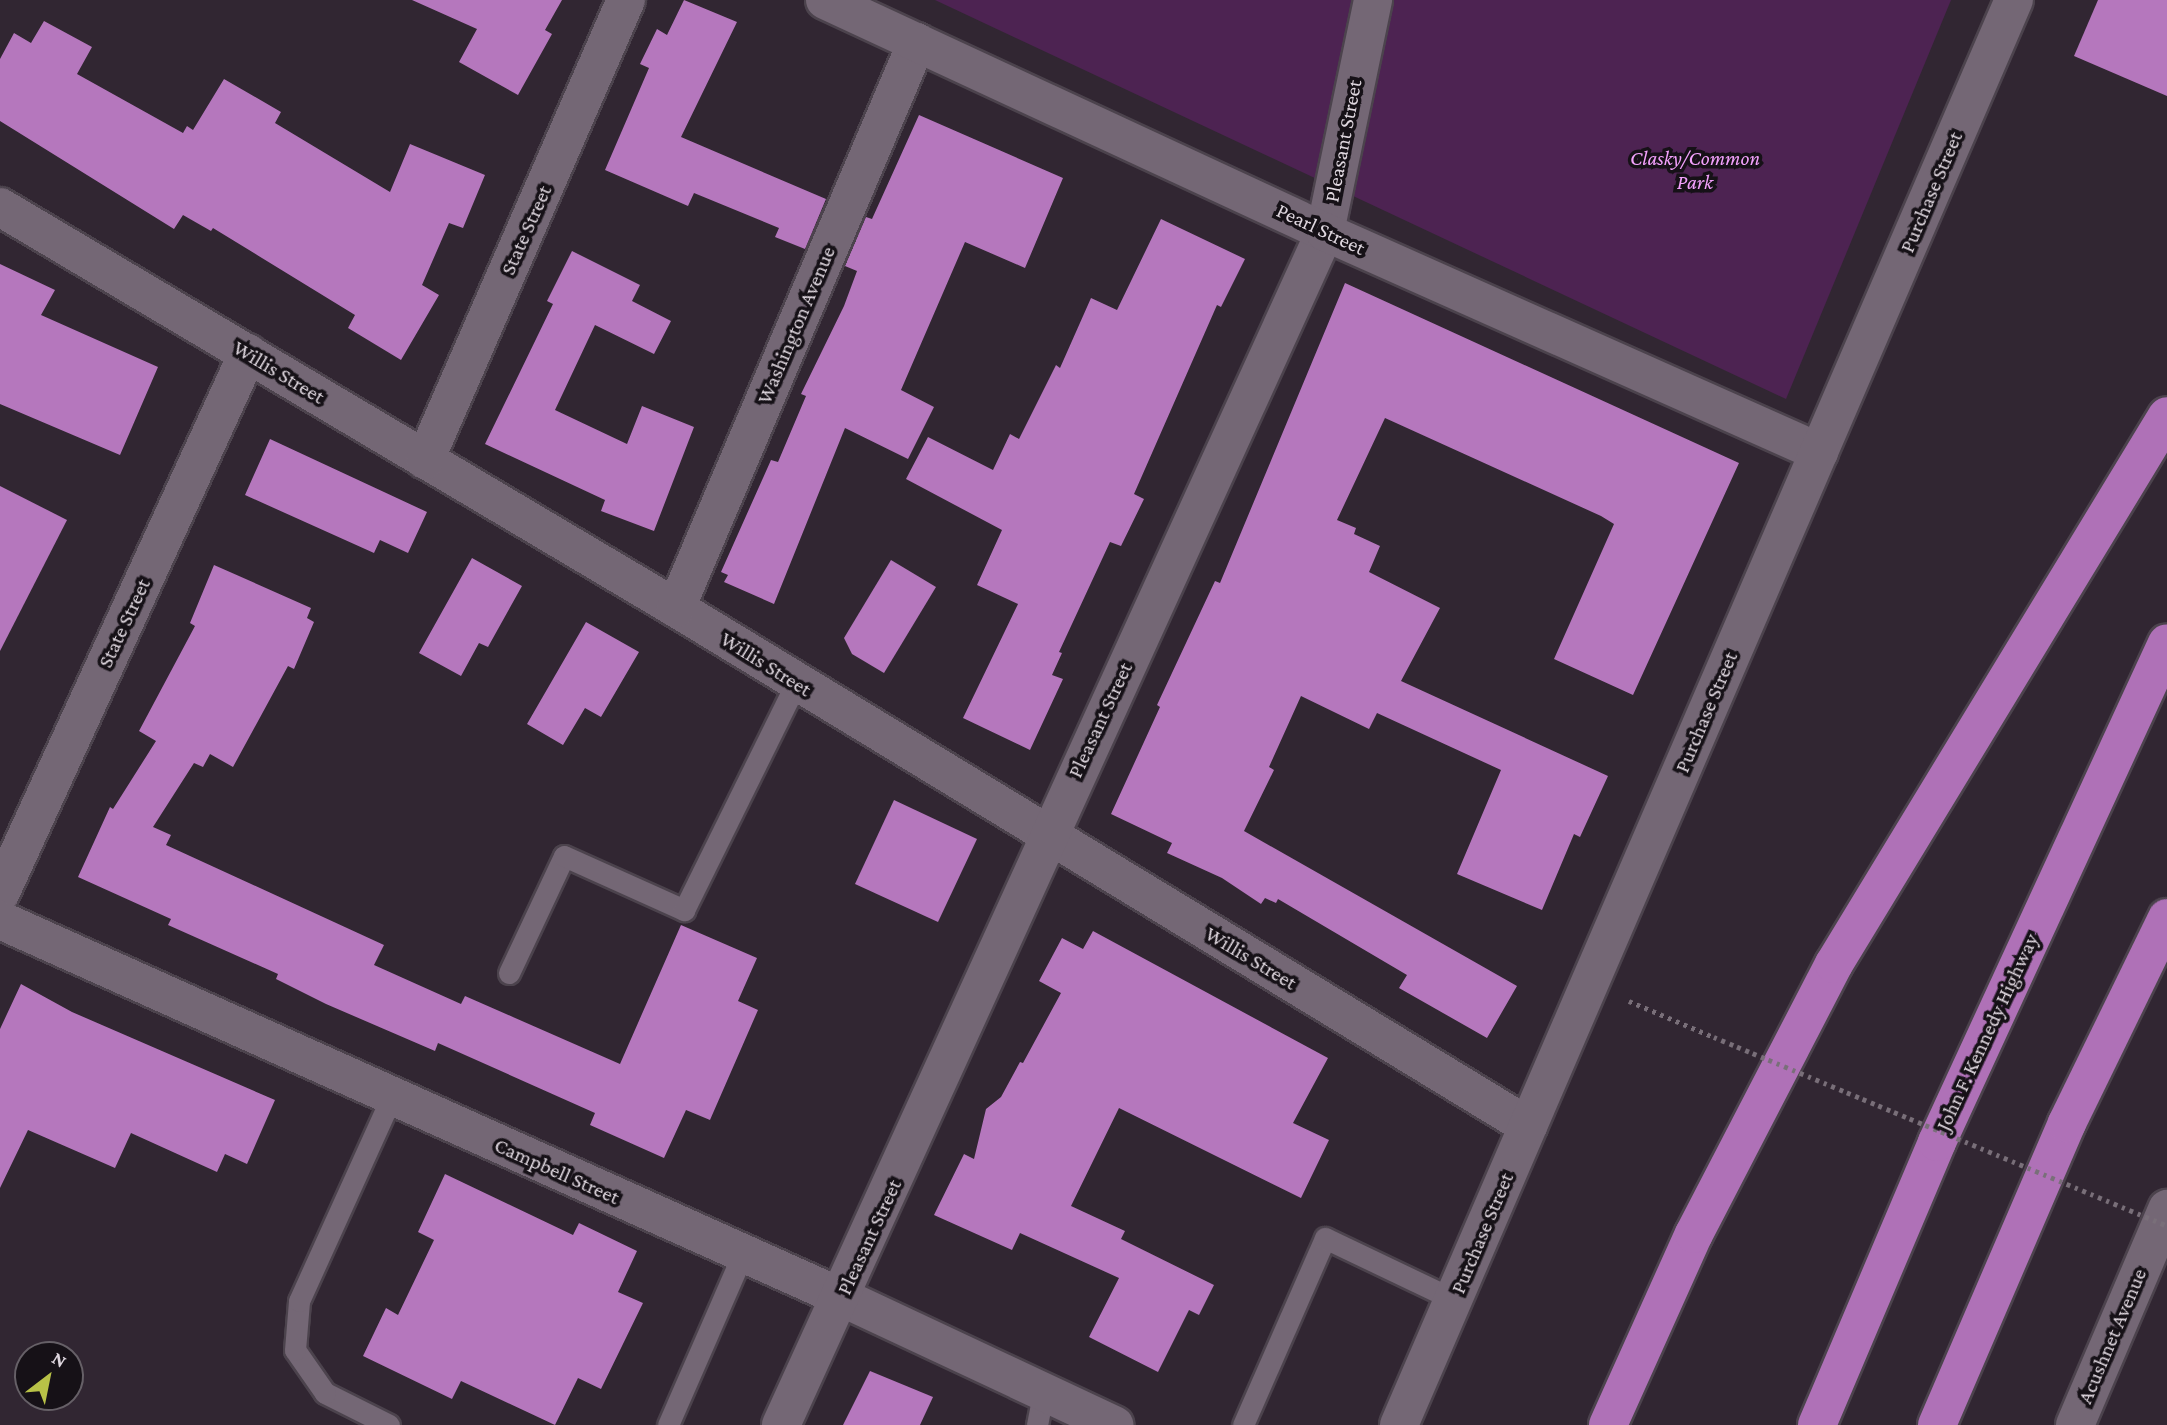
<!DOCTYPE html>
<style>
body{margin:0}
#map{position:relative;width:2167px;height:1425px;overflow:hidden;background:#312632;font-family:"Crimson Pro",serif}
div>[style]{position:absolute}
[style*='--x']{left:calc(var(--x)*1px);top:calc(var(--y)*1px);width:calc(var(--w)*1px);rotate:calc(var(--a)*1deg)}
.green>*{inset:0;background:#4d2352}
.building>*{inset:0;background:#b577bd}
.path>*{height:4.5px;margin-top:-2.25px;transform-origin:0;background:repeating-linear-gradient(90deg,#796f79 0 3.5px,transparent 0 8.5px)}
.roads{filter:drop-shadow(2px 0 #4c434d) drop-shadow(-2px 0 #4c434d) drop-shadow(0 2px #4c434d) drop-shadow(0 -2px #4c434d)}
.lane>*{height:21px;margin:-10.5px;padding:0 10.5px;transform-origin:10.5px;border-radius:10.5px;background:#746775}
.street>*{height:38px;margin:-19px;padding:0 19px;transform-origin:19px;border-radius:19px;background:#746775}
.secondary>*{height:38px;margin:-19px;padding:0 19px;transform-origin:19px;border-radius:19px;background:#746775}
.highway>*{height:38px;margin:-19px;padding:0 19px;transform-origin:19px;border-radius:19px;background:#af71b7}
.path-bridge>*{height:4.5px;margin-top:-2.25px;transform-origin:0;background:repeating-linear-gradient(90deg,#796f79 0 3.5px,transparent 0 8.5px)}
span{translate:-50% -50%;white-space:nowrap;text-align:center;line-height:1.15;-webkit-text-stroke:7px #161117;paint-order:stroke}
.street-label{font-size:21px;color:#ded6de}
.park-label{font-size:21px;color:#f3a1fc;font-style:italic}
.north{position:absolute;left:14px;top:1341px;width:70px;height:70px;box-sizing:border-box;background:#161117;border:2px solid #666067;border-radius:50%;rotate:32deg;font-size:19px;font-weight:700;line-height:28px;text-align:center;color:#ded6de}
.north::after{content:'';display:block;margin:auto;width:24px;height:32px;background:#b8c147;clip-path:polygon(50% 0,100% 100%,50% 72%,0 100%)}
</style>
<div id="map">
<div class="green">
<div style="clip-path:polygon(935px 0,1951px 0,1786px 399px)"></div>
</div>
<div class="building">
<div style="clip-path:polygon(412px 0,562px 0,545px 30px,552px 34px,518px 95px,459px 62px,477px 29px)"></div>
<div style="clip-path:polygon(684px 0,737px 22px,681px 137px,826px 199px,805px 249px,775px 237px,779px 228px,694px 193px,688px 206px,605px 170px,649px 68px,640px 64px,657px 29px,667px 35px)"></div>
<div style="clip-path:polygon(2098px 0,2167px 0,2167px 96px,2074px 56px)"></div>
<div style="clip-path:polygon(44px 21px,92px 47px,77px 74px,183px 133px,187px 126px,193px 130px,224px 79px,281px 112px,275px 123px,390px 192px,410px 144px,485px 175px,463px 228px,449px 223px,422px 285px,439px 295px,401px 360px,348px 328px,355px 315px,213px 228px,211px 231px,183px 215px,174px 229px,0 121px,0 59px,14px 33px,31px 43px)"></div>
<div style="clip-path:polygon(919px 115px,1063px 178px,1025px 268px,965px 242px,901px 390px,934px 407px,908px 459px,845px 428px,774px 604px,724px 582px,728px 575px,721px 572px,771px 460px,778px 462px,806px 396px,801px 394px,844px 306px,857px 271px,845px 266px,866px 217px,872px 219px)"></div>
<div style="clip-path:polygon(1161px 219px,1245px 259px,1221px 307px,1217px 305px,1134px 494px,1144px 499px,1121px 546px,1110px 542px,1059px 652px,1062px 653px,1052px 675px,1063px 679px,1030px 750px,963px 718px,1018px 604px,977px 585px,1002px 530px,906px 479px,928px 437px,993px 470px,1010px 434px,1019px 439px,1056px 365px,1060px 368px,1091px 298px,1117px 310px)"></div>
<div style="clip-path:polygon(572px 251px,640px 285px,632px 301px,671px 321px,654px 354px,595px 325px,555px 410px,627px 444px,642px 406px,694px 427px,654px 531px,601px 511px,605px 500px,485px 444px,553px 304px,547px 301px)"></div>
<div style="clip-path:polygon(0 264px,55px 290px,41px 315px,158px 367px,120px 455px,0 404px)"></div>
<div style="clip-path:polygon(1345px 283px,1739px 463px,1633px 695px,1554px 659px,1614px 524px,1601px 516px,1385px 418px,1337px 520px,1356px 528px,1354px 534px,1380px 546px,1369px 572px,1440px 608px,1401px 681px,1608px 776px,1580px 837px,1574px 834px,1542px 910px,1457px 874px,1501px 770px,1377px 713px,1369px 729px,1301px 696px,1269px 767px,1274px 770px,1244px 831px,1517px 986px,1487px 1038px,1399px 988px,1407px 975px,1278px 899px,1276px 903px,1265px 898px,1261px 904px,1222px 878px,1167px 853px,1172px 843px,1111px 814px,1160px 707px,1157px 705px,1215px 581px,1220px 583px)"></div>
<div style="clip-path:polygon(270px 439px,427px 512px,408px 553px,380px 540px,374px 553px,245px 495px)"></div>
<div style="clip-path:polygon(0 486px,67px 520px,0 651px)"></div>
<div style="clip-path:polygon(472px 558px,522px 586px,488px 647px,479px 643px,461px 676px,419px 653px)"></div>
<div style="clip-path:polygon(891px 560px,936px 587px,884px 673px,852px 654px,844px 638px)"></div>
<div style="clip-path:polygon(214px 565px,311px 608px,307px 618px,314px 622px,294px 669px,288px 666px,233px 767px,210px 754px,203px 767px,194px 763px,153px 827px,171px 835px,166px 845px,384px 945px,374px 965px,461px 1004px,465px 996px,620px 1064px,681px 925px,757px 958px,738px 1001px,758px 1010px,710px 1120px,686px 1110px,664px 1158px,590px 1125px,595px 1113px,438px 1043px,435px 1051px,326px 1004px,276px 979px,278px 974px,168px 925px,171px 919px,78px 877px,110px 807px,113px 809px,156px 741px,139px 731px,195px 626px,190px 623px)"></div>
<div style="clip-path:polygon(586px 622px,639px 652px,601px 717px,585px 708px,563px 745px,527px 724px)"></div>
<div style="clip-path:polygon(894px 800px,977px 839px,938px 922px,855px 884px)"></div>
<div style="clip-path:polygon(1093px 931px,1328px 1058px,1293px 1123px,1329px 1140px,1301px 1198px,1119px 1108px,1071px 1206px,1125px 1231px,1121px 1239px,1214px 1285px,1199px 1315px,1189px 1310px,1158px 1372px,1089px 1337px,1119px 1278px,1020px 1233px,1012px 1250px,934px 1215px,964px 1154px,974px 1159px,986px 1109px,1001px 1097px,1020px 1062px,1023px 1063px,1061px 993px,1039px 981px,1062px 938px,1083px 949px)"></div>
<div style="clip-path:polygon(21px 984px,72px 1012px,275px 1100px,247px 1164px,225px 1154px,217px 1172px,131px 1133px,115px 1168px,28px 1130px,0 1188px,0 1029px)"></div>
<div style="clip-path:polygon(445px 1174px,573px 1235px,579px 1223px,637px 1251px,618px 1292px,643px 1303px,601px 1389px,578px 1378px,555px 1425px,461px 1381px,452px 1399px,363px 1356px,386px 1308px,398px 1315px,434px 1240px,418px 1232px)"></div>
<div style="clip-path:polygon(870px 1371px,933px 1397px,920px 1425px,843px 1425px)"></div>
</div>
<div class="path">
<div style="--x:1629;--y:1001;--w:92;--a:23"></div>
</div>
<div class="roads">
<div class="lane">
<div style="--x:509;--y:973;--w:129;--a:-64.8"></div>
<div style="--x:564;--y:856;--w:132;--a:24.2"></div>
<div style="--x:684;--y:910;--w:253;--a:-63.7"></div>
<div style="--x:389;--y:1425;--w:72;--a:-153.4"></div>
<div style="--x:325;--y:1393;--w:52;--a:-124.9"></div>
<div style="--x:295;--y:1350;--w:49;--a:-85.3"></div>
<div style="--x:299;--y:1301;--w:223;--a:-65.6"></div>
<div style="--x:668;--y:1425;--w:188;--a:-66.4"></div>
<div style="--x:1037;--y:1425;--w:31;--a:-79"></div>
<div style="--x:1243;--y:1425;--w:204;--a:-66.3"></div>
<div style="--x:1325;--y:1238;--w:142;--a:25.5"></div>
</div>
<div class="street">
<div style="--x:0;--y:207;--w:786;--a:30.68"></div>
<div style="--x:676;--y:608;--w:997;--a:31.3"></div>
<div style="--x:425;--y:460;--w:502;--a:-66.4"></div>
<div style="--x:676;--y:608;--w:615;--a:-66.94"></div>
<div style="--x:0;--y:894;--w:595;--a:-65.37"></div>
<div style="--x:0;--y:920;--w:922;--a:24.15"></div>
<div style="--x:841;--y:1297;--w:302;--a:25.1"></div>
<div style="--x:781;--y:1425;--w:1311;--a:-65.49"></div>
<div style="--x:1325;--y:232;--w:237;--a:-78.3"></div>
</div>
<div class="secondary">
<div style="--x:825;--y:0;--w:551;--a:24.89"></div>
<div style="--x:1325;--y:232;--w:541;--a:24.01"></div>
<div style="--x:1399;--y:1425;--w:1552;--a:-66.66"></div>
<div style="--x:2075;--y:1425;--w:235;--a:-66.9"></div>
</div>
<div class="highway">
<div style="--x:1608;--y:1425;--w:209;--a:-65.8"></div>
<div style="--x:1694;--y:1234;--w:304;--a:-62.6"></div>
<div style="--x:1834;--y:964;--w:641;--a:-58.71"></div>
<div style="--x:1817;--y:1425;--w:307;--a:-67"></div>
<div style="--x:1937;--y:1142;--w:549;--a:-65.25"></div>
<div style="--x:1937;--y:1425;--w:329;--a:-66.7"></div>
<div style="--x:2067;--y:1123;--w:228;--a:-64"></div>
</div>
</div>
<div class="path-bridge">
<div style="--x:1714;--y:1037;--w:491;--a:22.6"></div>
</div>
<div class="street-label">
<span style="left:1343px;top:141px;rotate:-79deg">Pleasant Street</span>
<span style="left:1931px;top:192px;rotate:-67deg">Purchase Street</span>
<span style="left:1321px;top:229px;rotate:25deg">Pearl Street</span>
<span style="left:526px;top:230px;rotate:-66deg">State Street</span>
<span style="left:796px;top:325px;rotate:-67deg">Washington Avenue</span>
<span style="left:279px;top:372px;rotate:31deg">Willis Street</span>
<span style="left:124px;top:623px;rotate:-65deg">State Street</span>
<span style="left:766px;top:664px;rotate:32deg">Willis Street</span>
<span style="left:1706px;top:712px;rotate:-67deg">Purchase Street</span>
<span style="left:1100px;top:720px;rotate:-65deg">Pleasant Street</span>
<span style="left:1251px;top:958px;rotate:31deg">Willis Street</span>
<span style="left:1987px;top:1032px;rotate:-65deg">John F. Kennedy Highway</span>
<span style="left:557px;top:1171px;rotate:24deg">Campbell Street</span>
<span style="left:1482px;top:1233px;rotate:-67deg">Purchase Street</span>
<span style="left:869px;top:1237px;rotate:-65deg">Pleasant Street</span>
<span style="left:2112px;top:1336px;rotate:-67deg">Acushnet Avenue</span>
</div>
<div class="park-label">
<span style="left:1695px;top:170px">Clasky/Common<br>Park</span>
</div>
<div class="north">N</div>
</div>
